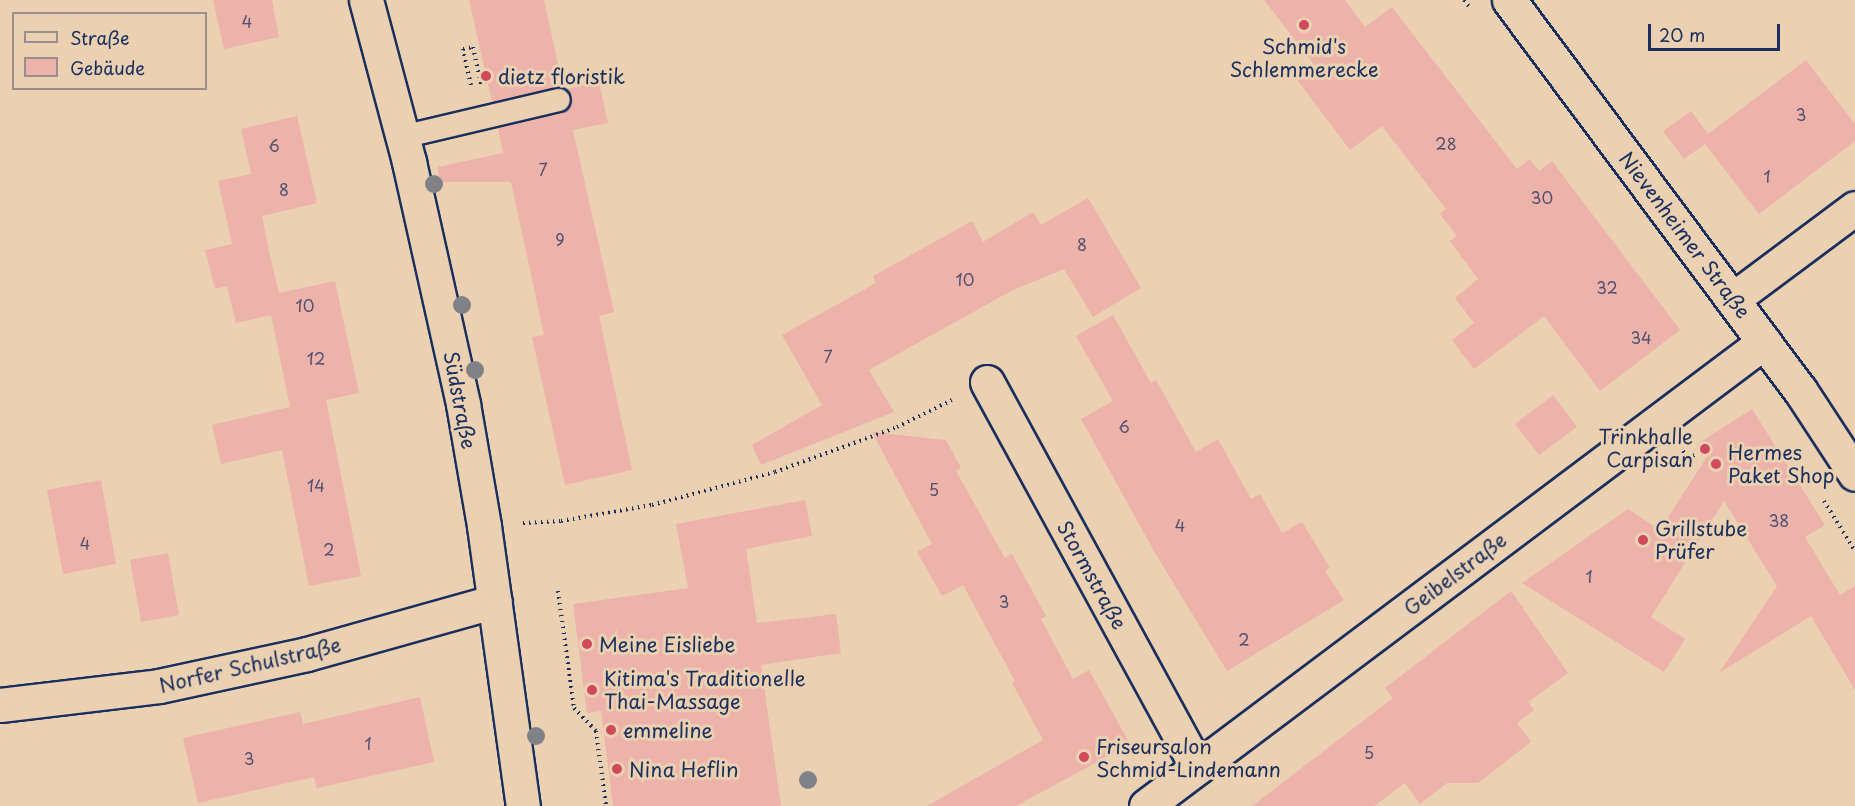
<!DOCTYPE html>
<meta charset="utf-8">
<style>
body{margin:0}
#map{position:relative;width:1855px;height:806px;overflow:hidden;background:#ebd1b2;font-family:"Playpen Sans",sans-serif}
div>[style]{position:absolute}
[style*='--x']{left:calc(var(--x)*1px);top:calc(var(--y)*1px);width:calc(var(--w)*1px);rotate:calc(var(--a)*1deg)}
.building>*{inset:0;background:#edb2a9}
.path>*{height:4px;margin-top:-2px;transform-origin:0;background:repeating-linear-gradient(90deg,#1b2f5e 0 1.5px,transparent 0 6px)}
.roads{filter:drop-shadow(2px 0 #1b2f5e) drop-shadow(-2px 0 #1b2f5e) drop-shadow(0 2px #1b2f5e) drop-shadow(0 -2px #1b2f5e)}
.service>*{height:22px;margin:-11px;padding:0 11px;transform-origin:11px;border-radius:11px;background:#ebd1b2}
.minor>*{height:33px;margin:-16.5px;padding:0 16.5px;transform-origin:16.5px;border-radius:16.5px;background:#ebd1b2}
.secondary>*{height:33px;margin:-16.5px;padding:0 16.5px;transform-origin:16.5px;border-radius:16.5px;background:#ebd1b2}
.trees>*{width:18px;height:18px;margin:-9px;border-radius:50%;background:#818288}
.dots>*{width:16px;height:16px;translate:-50% -50%;box-sizing:border-box;border:3px solid #ebd1b2;border-radius:50%}
span{translate:-50% -50%;white-space:nowrap;text-align:center;line-height:1.15;-webkit-text-stroke:6px #ebd1b2;paint-order:stroke}
.number-label{font-size:16px;color:#505071}
.number-label span{-webkit-text-stroke-width:0}
.poi-label{font-size:20px;color:#1b2f5e}
.left{translate:0 -50%;text-align:left}
.right{translate:-100% -50%;text-align:right}
.street-label{font-size:20px;color:#1b2f5e}
.legend{position:absolute;left:12px;top:12px;width:195px;height:78px;box-sizing:border-box;background:#ebd1b2;border:2px solid #989090;margin:0;padding:8px 10px;list-style:none;font-size:18px;color:#1b2f5e}
.legend li{display:flex;align-items:center;gap:12px;height:30px}
.legend b{width:30px;border:2px solid #989090}
.scale{position:absolute;left:1648px;top:24px;width:132px;height:27px;box-sizing:border-box;border:3px solid #1b2f5e;border-top:0;padding-left:8px;font-size:18px;line-height:21px;white-space:nowrap;color:#1b2f5e;-webkit-text-stroke:4px #ebd1b2;paint-order:stroke}
</style>
<div id="map">
<div class="building">
<div style="clip-path:polygon(213px 0,272px 0,279px 37px,224px 49px)"></div>
<div style="clip-path:polygon(469px 0,544px 0,563px 87px,492px 102px)"></div>
<div style="clip-path:polygon(1264px 0,1345px 0,1365px 27px,1392px 7px,1517px 169px,1530px 159px,1539px 171px,1552px 161px,1680px 330px,1600px 391px,1544px 316px,1474px 369px,1452px 340px,1474px 323px,1455px 298px,1478px 279px,1450px 241px,1457px 236px,1440px 214px,1446px 209px,1382px 126px,1350px 150px,1298px 81px,1316px 67px)"></div>
<div style="clip-path:polygon(1806px 60px,1855px 124px,1855px 141px,1759px 214px,1705px 144px,1684px 159px,1663px 131px,1691px 111px,1708px 134px)"></div>
<div style="clip-path:polygon(599px 82px,608px 123px,573px 130px,614px 312px,599px 316px,632px 470px,565px 485px,532px 337px,544px 335px,511px 182px,440px 182px,438px 167px,503px 153px,498px 128px,563px 113px,572px 103px,572px 96px,566px 89px)"></div>
<div style="clip-path:polygon(297px 116px,317px 203px,262px 216px,270px 256px,279px 293px,335px 281px,359px 393px,326px 400px,361px 576px,309px 586px,282px 450px,221px 464px,212px 425px,290px 407px,271px 315px,236px 323px,227px 286px,215px 289px,205px 250px,232px 244px,218px 181px,251px 174px,241px 129px)"></div>
<div style="clip-path:polygon(1088px 198px,1141px 288px,1093px 317px,1064px 269px,1013px 290px,869px 370px,894px 412px,761px 465px,752px 445px,822px 405px,782px 335px,876px 283px,873px 276px,972px 221px,983px 242px,1033px 212px,1041px 225px)"></div>
<div style="clip-path:polygon(1113px 315px,1151px 383px,1156px 380px,1196px 452px,1218px 439px,1251px 499px,1260px 494px,1282px 533px,1302px 522px,1330px 568px,1325px 571px,1344px 600px,1227px 671px,1155px 553px,1081px 419px,1113px 401px,1076px 336px)"></div>
<div style="clip-path:polygon(1553px 395px,1577px 427px,1539px 455px,1515px 424px)"></div>
<div style="clip-path:polygon(1752px 409px,1825px 525px,1805px 537px,1840px 595px,1855px 586px,1855px 690px,1811px 616px,1719px 673px,1777px 586px,1724px 501px,1651px 617px,1685px 639px,1664px 672px,1522px 583px,1628px 509px,1660px 530px,1708px 455px,1699px 443px)"></div>
<div style="clip-path:polygon(872px 432px,946px 440px,961px 468px,956px 471px,1005px 558px,1012px 554px,1046px 616px,1041px 619px,1073px 679px,1089px 670px,1130px 744px,1016px 806px,927px 806px,1043px 740px,1012px 683px,1015px 681px,963px 585px,942px 596px,917px 552px,932px 544px)"></div>
<div style="clip-path:polygon(101px 480px,116px 564px,63px 574px,47px 490px)"></div>
<div style="clip-path:polygon(805px 500px,812px 536px,746px 549px,757px 623px,836px 614px,841px 653px,761px 665px,781px 806px,613px 806px,601px 711px,587px 713px,573px 604px,688px 588px,676px 524px)"></div>
<div style="clip-path:polygon(168px 553px,179px 615px,141px 622px,130px 560px)"></div>
<div style="clip-path:polygon(1511px 591px,1568px 673px,1528px 702px,1534px 710px,1517px 723px,1531px 742px,1478px 783px,1447px 783px,1420px 804px,1405px 783px,1374px 806px,1252px 806px,1393px 698px,1385px 688px)"></div>
<div style="clip-path:polygon(420px 697px,434px 762px,317px 788px,314px 777px,198px 803px,183px 738px,300px 712px,303px 724px)"></div>
</div>
<div class="path">
<div style="--x:1464;--y:0;--w:10;--a:53"></div>
<div style="--x:480;--y:77;--w:6;--a:-9"></div>
<div style="--x:471;--y:85;--w:37;--a:-103"></div>
<div style="--x:463;--y:49;--w:10;--a:-11"></div>
<div style="--x:473;--y:47;--w:38;--a:78"></div>
<div style="--x:1683;--y:451;--w:6;--a:51"></div>
<div style="--x:1687;--y:456;--w:10;--a:-6"></div>
<div style="--x:1824;--y:501;--w:59;--a:58.2"></div>
<div style="--x:523;--y:523;--w:38;--a:-3"></div>
<div style="--x:561;--y:521;--w:92;--a:-10"></div>
<div style="--x:652;--y:505;--w:127;--a:-15"></div>
<div style="--x:775;--y:472;--w:130;--a:-20.2"></div>
<div style="--x:897;--y:427;--w:61;--a:-26.1"></div>
<div style="--x:558;--y:591;--w:118;--a:82.2"></div>
<div style="--x:574;--y:708;--w:32;--a:46"></div>
<div style="--x:596;--y:731;--w:76;--a:82.4"></div>
</div>
<div class="roads">
<div class="service">
<div style="--x:402;--y:137;--w:161;--a:-13.3"></div>
</div>
<div class="minor">
<div style="--x:366;--y:0;--w:168;--a:75.1"></div>
<div style="--x:409;--y:162;--w:248;--a:77.4"></div>
<div style="--x:463;--y:404;--w:124;--a:80.2"></div>
<div style="--x:484;--y:526;--w:283;--a:82.1"></div>
<div style="--x:1733;--y:299;--w:152;--a:-36.7"></div>
<div style="--x:987;--y:382;--w:439;--a:61.4"></div>
<div style="--x:0;--y:705;--w:160;--a:-6.8"></div>
<div style="--x:159;--y:686;--w:151;--a:-12.2"></div>
<div style="--x:307;--y:654;--w:195;--a:-15.7"></div>
<div style="--x:1146;--y:806;--w:773;--a:-36.9"></div>
</div>
<div class="secondary">
<div style="--x:1509;--y:0;--w:487;--a:53.3"></div>
<div style="--x:1800;--y:390;--w:100;--a:56.8"></div>
</div>
</div>
<div class="trees">
<div style="left:434px;top:184px"></div>
<div style="left:462px;top:305px"></div>
<div style="left:475px;top:370px"></div>
<div style="left:536px;top:736px"></div>
<div style="left:808px;top:780px"></div>
</div>
<div class="dots">
<div style="left:1304px;top:25px;background:#d1495b"></div>
<div style="left:486px;top:76px;background:#d1495b"></div>
<div style="left:1705px;top:449px;background:#d1495b"></div>
<div style="left:1716px;top:464px;background:#d1495b"></div>
<div style="left:1643px;top:540px;background:#d1495b"></div>
<div style="left:587px;top:644px;background:#d1495b"></div>
<div style="left:592px;top:690px;background:#d1495b"></div>
<div style="left:611px;top:730px;background:#d1495b"></div>
<div style="left:1084px;top:757px;background:#d1495b"></div>
<div style="left:617px;top:769px;background:#d1495b"></div>
</div>
<div class="number-label">
<span style="left:247px;top:21px">4</span>
<span style="left:1801px;top:114px">3</span>
<span style="left:1446px;top:143px">28</span>
<span style="left:274px;top:145px">6</span>
<span style="left:543px;top:169px">7</span>
<span style="left:1767px;top:176px">1</span>
<span style="left:284px;top:189px">8</span>
<span style="left:1542px;top:197px">30</span>
<span style="left:560px;top:239px">9</span>
<span style="left:1082px;top:244px">8</span>
<span style="left:965px;top:279px">10</span>
<span style="left:1607px;top:287px">32</span>
<span style="left:305px;top:305px">10</span>
<span style="left:1641px;top:337px">34</span>
<span style="left:828px;top:356px">7</span>
<span style="left:316px;top:358px">12</span>
<span style="left:1124px;top:426px">6</span>
<span style="left:316px;top:485px">14</span>
<span style="left:934px;top:489px">5</span>
<span style="left:1779px;top:520px">38</span>
<span style="left:1180px;top:525px">4</span>
<span style="left:85px;top:543px">4</span>
<span style="left:329px;top:549px">2</span>
<span style="left:1589px;top:576px">1</span>
<span style="left:1004px;top:601px">3</span>
<span style="left:1244px;top:639px">2</span>
<span style="left:368px;top:743px">1</span>
<span style="left:1369px;top:752px">5</span>
<span style="left:249px;top:758px">3</span>
</div>
<div class="poi-label">
<span style="left:1304px;top:58px">Schmid's<br>Schlemmerecke</span>
<span class="left" style="left:498px;top:76px">dietz floristik</span>
<span class="right" style="left:1693px;top:448px">Trinkhalle<br>Carpisan</span>
<span class="left" style="left:1728px;top:464px">Hermes<br>Paket Shop</span>
<span class="left" style="left:1655px;top:540px">Grillstube<br>Prüfer</span>
<span class="left" style="left:599px;top:644px">Meine Eisliebe</span>
<span class="left" style="left:604px;top:690px">Kitima's Traditionelle<br>Thai-Massage</span>
<span class="left" style="left:623px;top:730px">emmeline</span>
<span class="left" style="left:1096px;top:758px">Friseursalon<br>Schmid-Lindemann</span>
<span class="left" style="left:629px;top:769px">Nina Heflin</span>
</div>
<div class="street-label">
<span style="left:1685px;top:235px;rotate:53deg">Nievenheimer Straße</span>
<span style="left:460px;top:400px;rotate:79deg">Südstraße</span>
<span style="left:1455px;top:574px;rotate:-37deg">Geibelstraße</span>
<span style="left:1092px;top:575px;rotate:61deg">Stormstraße</span>
<span style="left:250px;top:665px;rotate:-13deg">Norfer Schulstraße</span>
</div>
<ul class="legend">
<li><b style="height:8px;background:#ebd1b2"></b>Straße</li>
<li><b style="height:16px;background:#edb2a9"></b>Gebäude</li>
</ul>
<div class="scale">20 m</div>
</div>
